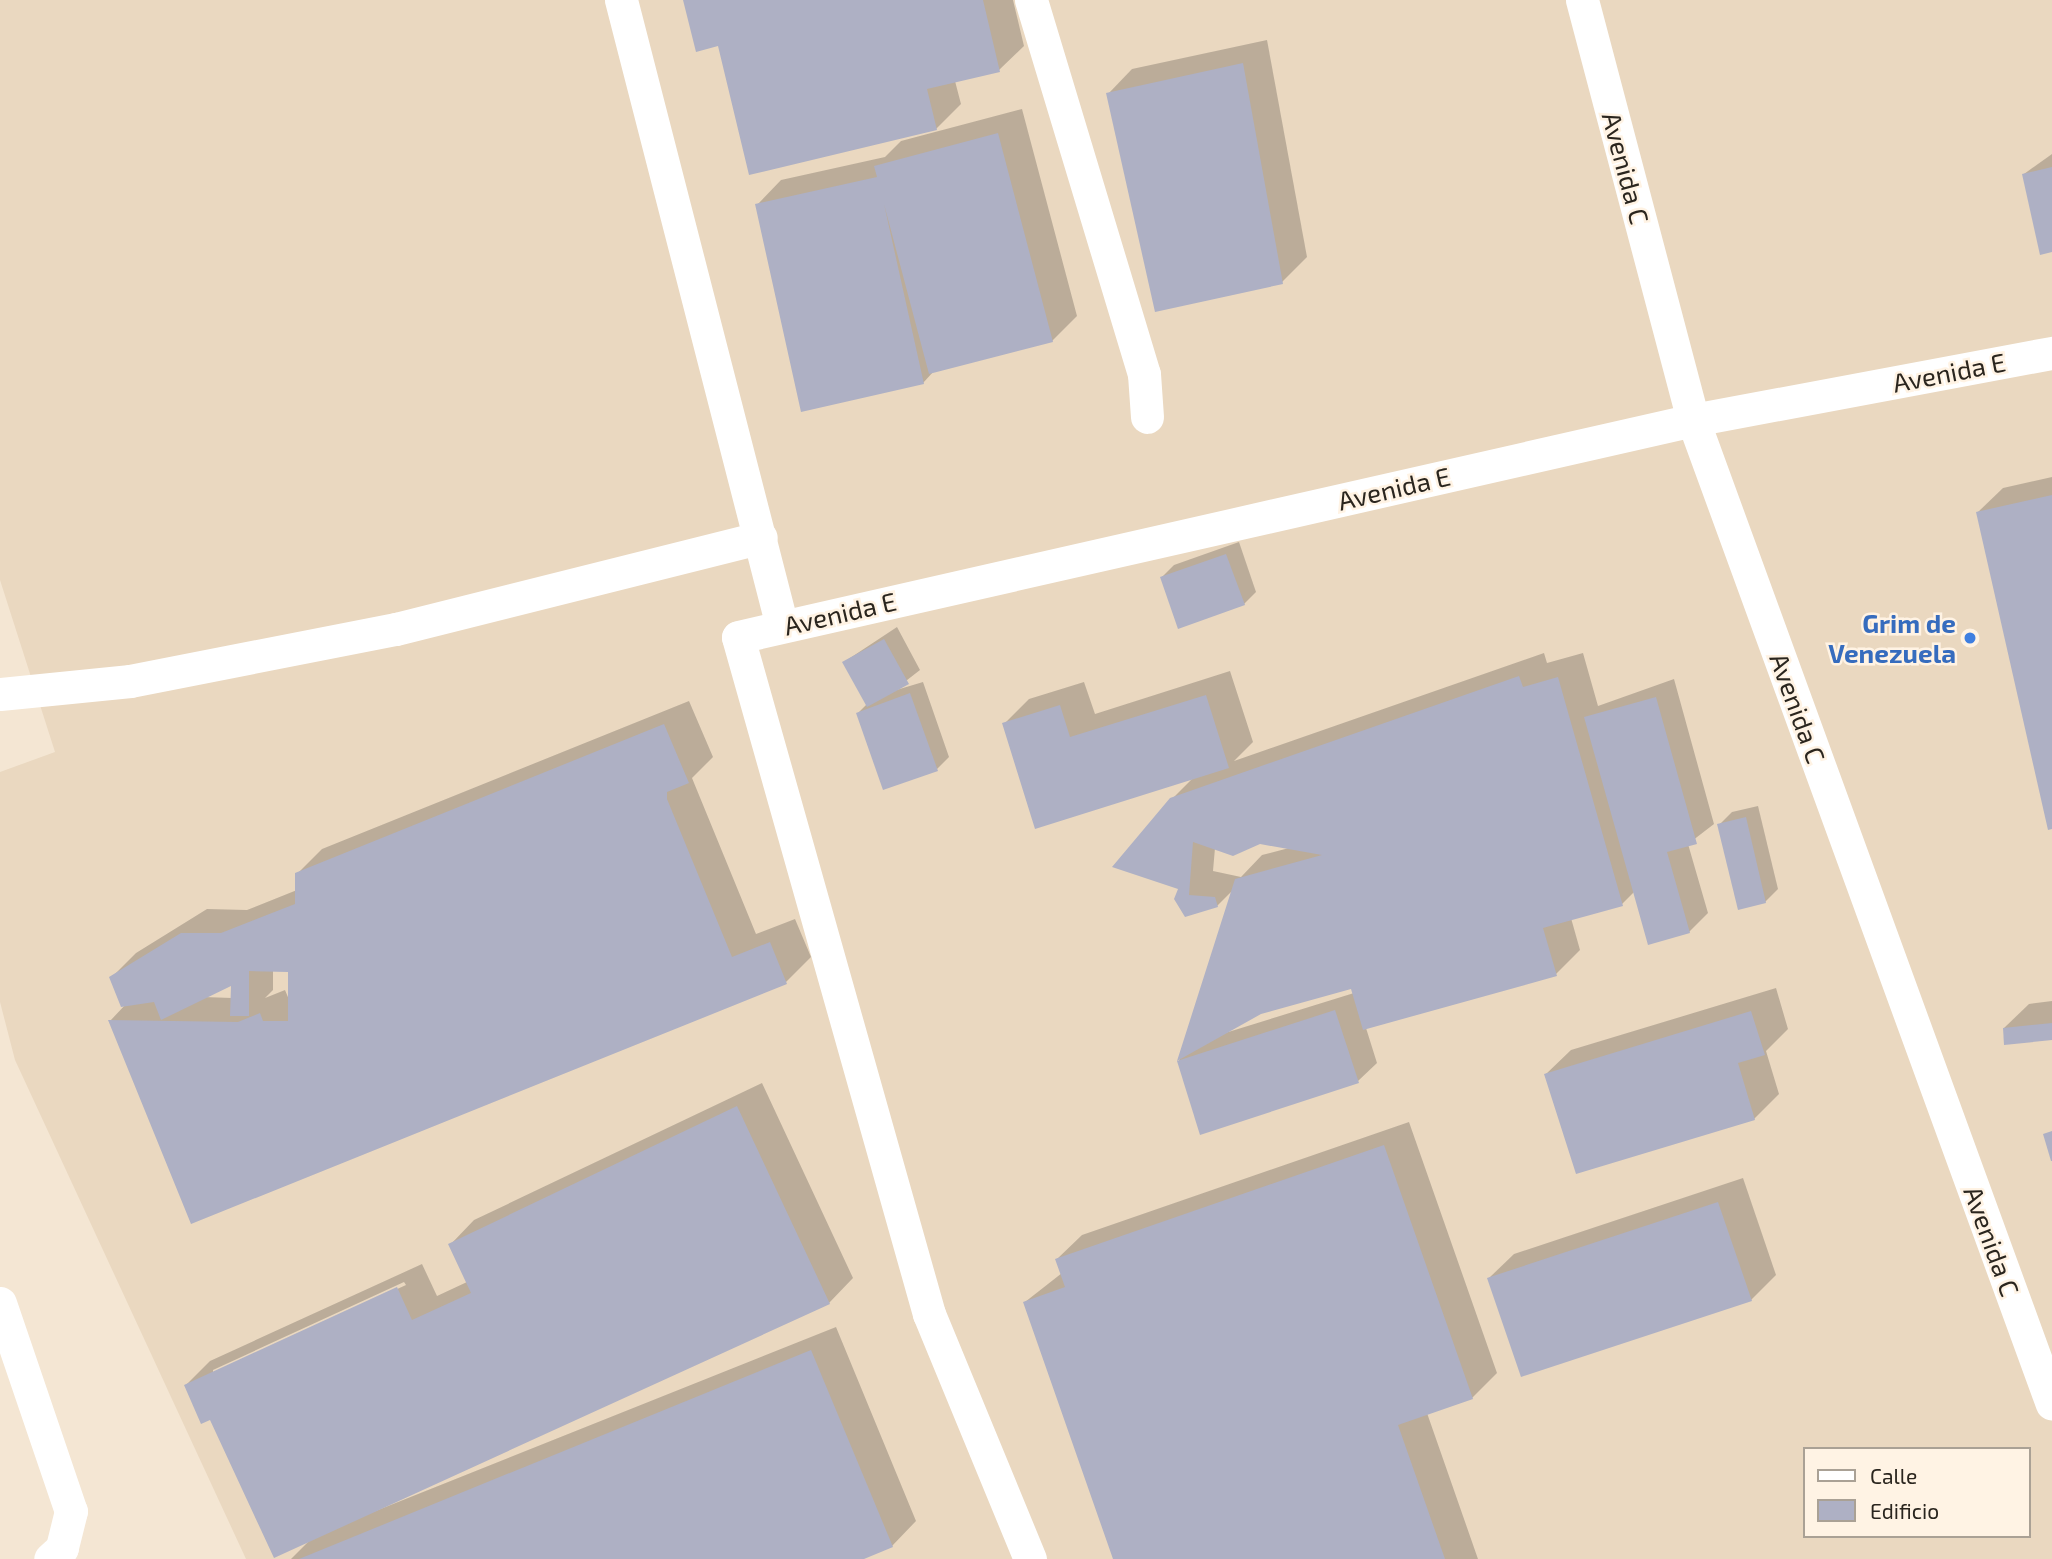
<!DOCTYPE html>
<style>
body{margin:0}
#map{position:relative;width:2052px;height:1559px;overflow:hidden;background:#f4e6d3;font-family:"Exo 2",sans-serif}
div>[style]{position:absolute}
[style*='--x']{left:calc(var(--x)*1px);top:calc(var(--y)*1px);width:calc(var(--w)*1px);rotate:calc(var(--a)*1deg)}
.built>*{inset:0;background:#ead8c0}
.shadow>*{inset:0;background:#0003}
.building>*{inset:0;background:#aeb0c4}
.street>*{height:33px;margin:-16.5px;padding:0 16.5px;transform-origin:16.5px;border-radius:16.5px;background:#fff}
.dots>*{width:19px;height:19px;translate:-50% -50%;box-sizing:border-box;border:4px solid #fff3e4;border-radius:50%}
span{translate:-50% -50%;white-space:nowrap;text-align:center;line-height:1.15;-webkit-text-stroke:5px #fff3e4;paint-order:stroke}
.street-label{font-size:26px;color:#2a251e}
.shop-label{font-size:26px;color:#366cbe;font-weight:700}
.right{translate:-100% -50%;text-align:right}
.legend{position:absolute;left:1803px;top:1447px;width:228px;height:91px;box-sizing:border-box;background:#fff3e4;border:2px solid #aaa195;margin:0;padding:9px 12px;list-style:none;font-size:21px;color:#2a251e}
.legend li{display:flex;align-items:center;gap:14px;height:35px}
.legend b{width:35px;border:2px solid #aaa195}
</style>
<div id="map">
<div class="built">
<div style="clip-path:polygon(evenodd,0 0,2052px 0,2052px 1559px,246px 1559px,15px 1060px,0 1002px,0 772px,55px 752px,0 580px,0 0,1805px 1449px,2029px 1449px,2029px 1536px,1805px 1536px,1805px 1449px)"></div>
</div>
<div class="shadow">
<div style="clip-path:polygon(685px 0,1013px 0,1024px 46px,999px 70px,955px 81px,961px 104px,936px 129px,719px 44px)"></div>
<div style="clip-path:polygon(1267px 40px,1307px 257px,1282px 282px,1108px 94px,1132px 69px)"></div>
<div style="clip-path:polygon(1022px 109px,1077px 316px,1052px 341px,934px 371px,923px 383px,757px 205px,781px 180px,885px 157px,901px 141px)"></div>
<div style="clip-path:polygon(2052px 154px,2052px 249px,2024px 174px)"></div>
<div style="clip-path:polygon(2052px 477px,2052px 827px,1978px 512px,2003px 488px)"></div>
<div style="clip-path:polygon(1239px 542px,1256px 592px,1244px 604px,1162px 577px,1174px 565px)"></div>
<div style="clip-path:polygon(897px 627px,920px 670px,893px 691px,923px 682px,949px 757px,937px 769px,858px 713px,867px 704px,844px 662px)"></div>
<div style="clip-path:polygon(evenodd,1544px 653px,1547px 663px,1583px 653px,1598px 706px,1674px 679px,1714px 824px,1688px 844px,1708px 913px,1689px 932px,1635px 891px,1622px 904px,1571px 918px,1580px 950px,1556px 974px,1366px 1028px,1377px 1063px,1358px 1081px,1179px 1061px,1234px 889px,1217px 906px,1186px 915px,1172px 799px,1193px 778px,1004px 724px,1029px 699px,1084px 682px,1095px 714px,1230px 671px,1253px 742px,1234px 761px,1544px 653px,1259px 843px,1289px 848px,1262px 855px,1241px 877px,1213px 871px,1215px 848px,1259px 843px,1544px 653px,1353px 987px,1354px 993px,1225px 1033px,1260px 1013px,1353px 987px)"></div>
<div style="clip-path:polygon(evenodd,689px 701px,713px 757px,692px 778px,756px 934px,795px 919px,811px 957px,786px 982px,192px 1222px,110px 1021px,126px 1004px,111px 978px,136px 953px,207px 909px,247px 910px,297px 890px,297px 874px,322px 849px,689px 701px,273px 970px,290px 971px,290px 1002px,285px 990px,265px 998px,273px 990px,273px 970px,689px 701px,233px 984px,232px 998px,204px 997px,233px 984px)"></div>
<div style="clip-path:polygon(1758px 806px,1778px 889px,1765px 902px,1719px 825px,1732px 812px)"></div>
<div style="clip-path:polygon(1776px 988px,1788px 1029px,1766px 1051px,1779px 1094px,1754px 1119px,1546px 1074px,1571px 1050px)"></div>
<div style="clip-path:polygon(2052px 1001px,2052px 1038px,2004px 1028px,2029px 1004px)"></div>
<div style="clip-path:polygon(evenodd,762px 1083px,853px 1278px,829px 1303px,348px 1522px,836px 1327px,916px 1521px,892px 1546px,859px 1559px,291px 1559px,310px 1540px,186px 1385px,210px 1361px,422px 1264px,437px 1296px,467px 1282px,450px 1245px,474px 1220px,762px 1083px,404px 1282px,406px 1285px,213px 1373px,213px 1370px,404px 1282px)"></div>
<div style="clip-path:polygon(1409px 1122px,1497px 1373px,1472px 1398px,1427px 1413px,1478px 1559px,1115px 1559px,1025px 1302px,1062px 1273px,1057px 1259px,1082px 1235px)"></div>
<div style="clip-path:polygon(1743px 1178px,1776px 1275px,1751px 1300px,1489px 1278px,1514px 1254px)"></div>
</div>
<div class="building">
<div style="clip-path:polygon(683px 0,983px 0,1000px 72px,927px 89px,937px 130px,749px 175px,718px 46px,696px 52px)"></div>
<div style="clip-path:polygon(1243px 63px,1283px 284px,1155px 312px,1106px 93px)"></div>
<div style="clip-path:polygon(998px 133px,1053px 342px,929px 374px,884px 204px,924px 384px,801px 412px,755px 204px,877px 177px,874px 166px)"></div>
<div style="clip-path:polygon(2052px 167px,2052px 252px,2040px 255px,2022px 174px)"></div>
<div style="clip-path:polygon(2052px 495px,2052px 829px,2048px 830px,1976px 512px)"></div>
<div style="clip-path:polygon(1226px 554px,1245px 605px,1178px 629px,1160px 577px)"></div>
<div style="clip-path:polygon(884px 639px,909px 684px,867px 707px,842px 662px)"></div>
<div style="clip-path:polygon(1519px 676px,1523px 687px,1558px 677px,1623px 906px,1543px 928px,1557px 976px,1363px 1030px,1351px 989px,1261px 1014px,1177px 1061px,1235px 879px,1322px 855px,1260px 844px,1233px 856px,1193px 842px,1189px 895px,1215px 897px,1218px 907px,1185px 917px,1174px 899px,1178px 889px,1112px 867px,1170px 798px)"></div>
<div style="clip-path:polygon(910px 693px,938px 771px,883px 790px,856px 713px)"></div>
<div style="clip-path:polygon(1206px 695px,1229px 768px,1035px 829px,1002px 723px,1060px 705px,1070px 737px)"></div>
<div style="clip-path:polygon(1656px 697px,1697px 844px,1667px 852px,1690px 933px,1648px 945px,1584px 717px)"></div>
<div style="clip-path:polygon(664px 724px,689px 783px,667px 792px,667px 799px,732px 957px,770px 942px,787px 984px,191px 1224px,108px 1020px,238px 1022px,260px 1013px,263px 1021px,288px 1021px,288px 972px,249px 971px,249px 1016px,230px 1016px,231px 986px,161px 1020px,154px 1002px,121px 1007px,109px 977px,181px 933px,221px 933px,295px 904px,295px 873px)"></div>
<div style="clip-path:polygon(1746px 817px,1766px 903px,1738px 910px,1717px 824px)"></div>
<div style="clip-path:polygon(1335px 1010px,1359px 1083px,1200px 1135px,1177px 1061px)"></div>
<div style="clip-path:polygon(1751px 1011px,1765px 1055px,1738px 1063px,1755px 1120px,1576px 1174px,1544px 1074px)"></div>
<div style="clip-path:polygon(2052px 1023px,2052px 1040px,2004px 1045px,2003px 1028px)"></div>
<div style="clip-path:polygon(737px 1106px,830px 1304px,274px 1558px,210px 1420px,201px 1424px,184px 1385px,397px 1287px,412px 1320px,471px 1293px,448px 1244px)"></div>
<div style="clip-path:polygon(2052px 1131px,2052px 1161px,2051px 1161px,2043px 1134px)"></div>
<div style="clip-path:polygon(1384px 1145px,1473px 1399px,1398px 1425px,1445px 1559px,1113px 1559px,1023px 1302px,1065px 1287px,1055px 1259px)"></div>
<div style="clip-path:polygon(1718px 1202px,1752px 1301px,1521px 1377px,1487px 1278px)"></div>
<div style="clip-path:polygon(811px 1350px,893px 1547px,864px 1559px,299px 1559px)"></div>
</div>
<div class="street">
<div style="--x:621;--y:0;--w:646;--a:75.58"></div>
<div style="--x:1031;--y:0;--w:391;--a:73.2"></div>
<div style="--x:1144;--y:374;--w:43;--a:86"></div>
<div style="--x:1582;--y:0;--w:434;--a:75.2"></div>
<div style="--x:1693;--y:420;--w:1047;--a:69.96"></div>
<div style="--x:0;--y:694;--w:131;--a:-5.7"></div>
<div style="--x:130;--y:681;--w:271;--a:-11.1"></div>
<div style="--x:396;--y:629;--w:376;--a:-14.1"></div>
<div style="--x:0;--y:1303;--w:220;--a:71.2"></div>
<div style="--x:71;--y:1511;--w:38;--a:104"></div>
<div style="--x:62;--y:1548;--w:16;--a:137"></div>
<div style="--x:1030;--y:1559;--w:265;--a:-112.4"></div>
<div style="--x:929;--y:1314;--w:703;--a:-105.76"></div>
<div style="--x:738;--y:637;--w:979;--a:-12.8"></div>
<div style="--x:1693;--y:420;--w:365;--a:-10.6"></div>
</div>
<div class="dots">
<div style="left:1970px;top:638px;background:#3f7fe0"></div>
</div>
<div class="street-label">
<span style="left:1626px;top:168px;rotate:75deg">Avenida C</span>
<span style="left:1949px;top:372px;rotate:-11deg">Avenida E</span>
<span style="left:1394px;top:488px;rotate:-13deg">Avenida E</span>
<span style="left:840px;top:613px;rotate:-13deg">Avenida E</span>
<span style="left:1798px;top:708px;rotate:70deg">Avenida C</span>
<span style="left:1992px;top:1241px;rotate:70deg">Avenida C</span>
</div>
<div class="shop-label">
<span class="right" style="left:1956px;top:638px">Grim de<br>Venezuela</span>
</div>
<ul class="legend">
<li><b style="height:9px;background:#fff"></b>Calle</li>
<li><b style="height:19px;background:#aeb0c4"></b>Edificio</li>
</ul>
</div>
